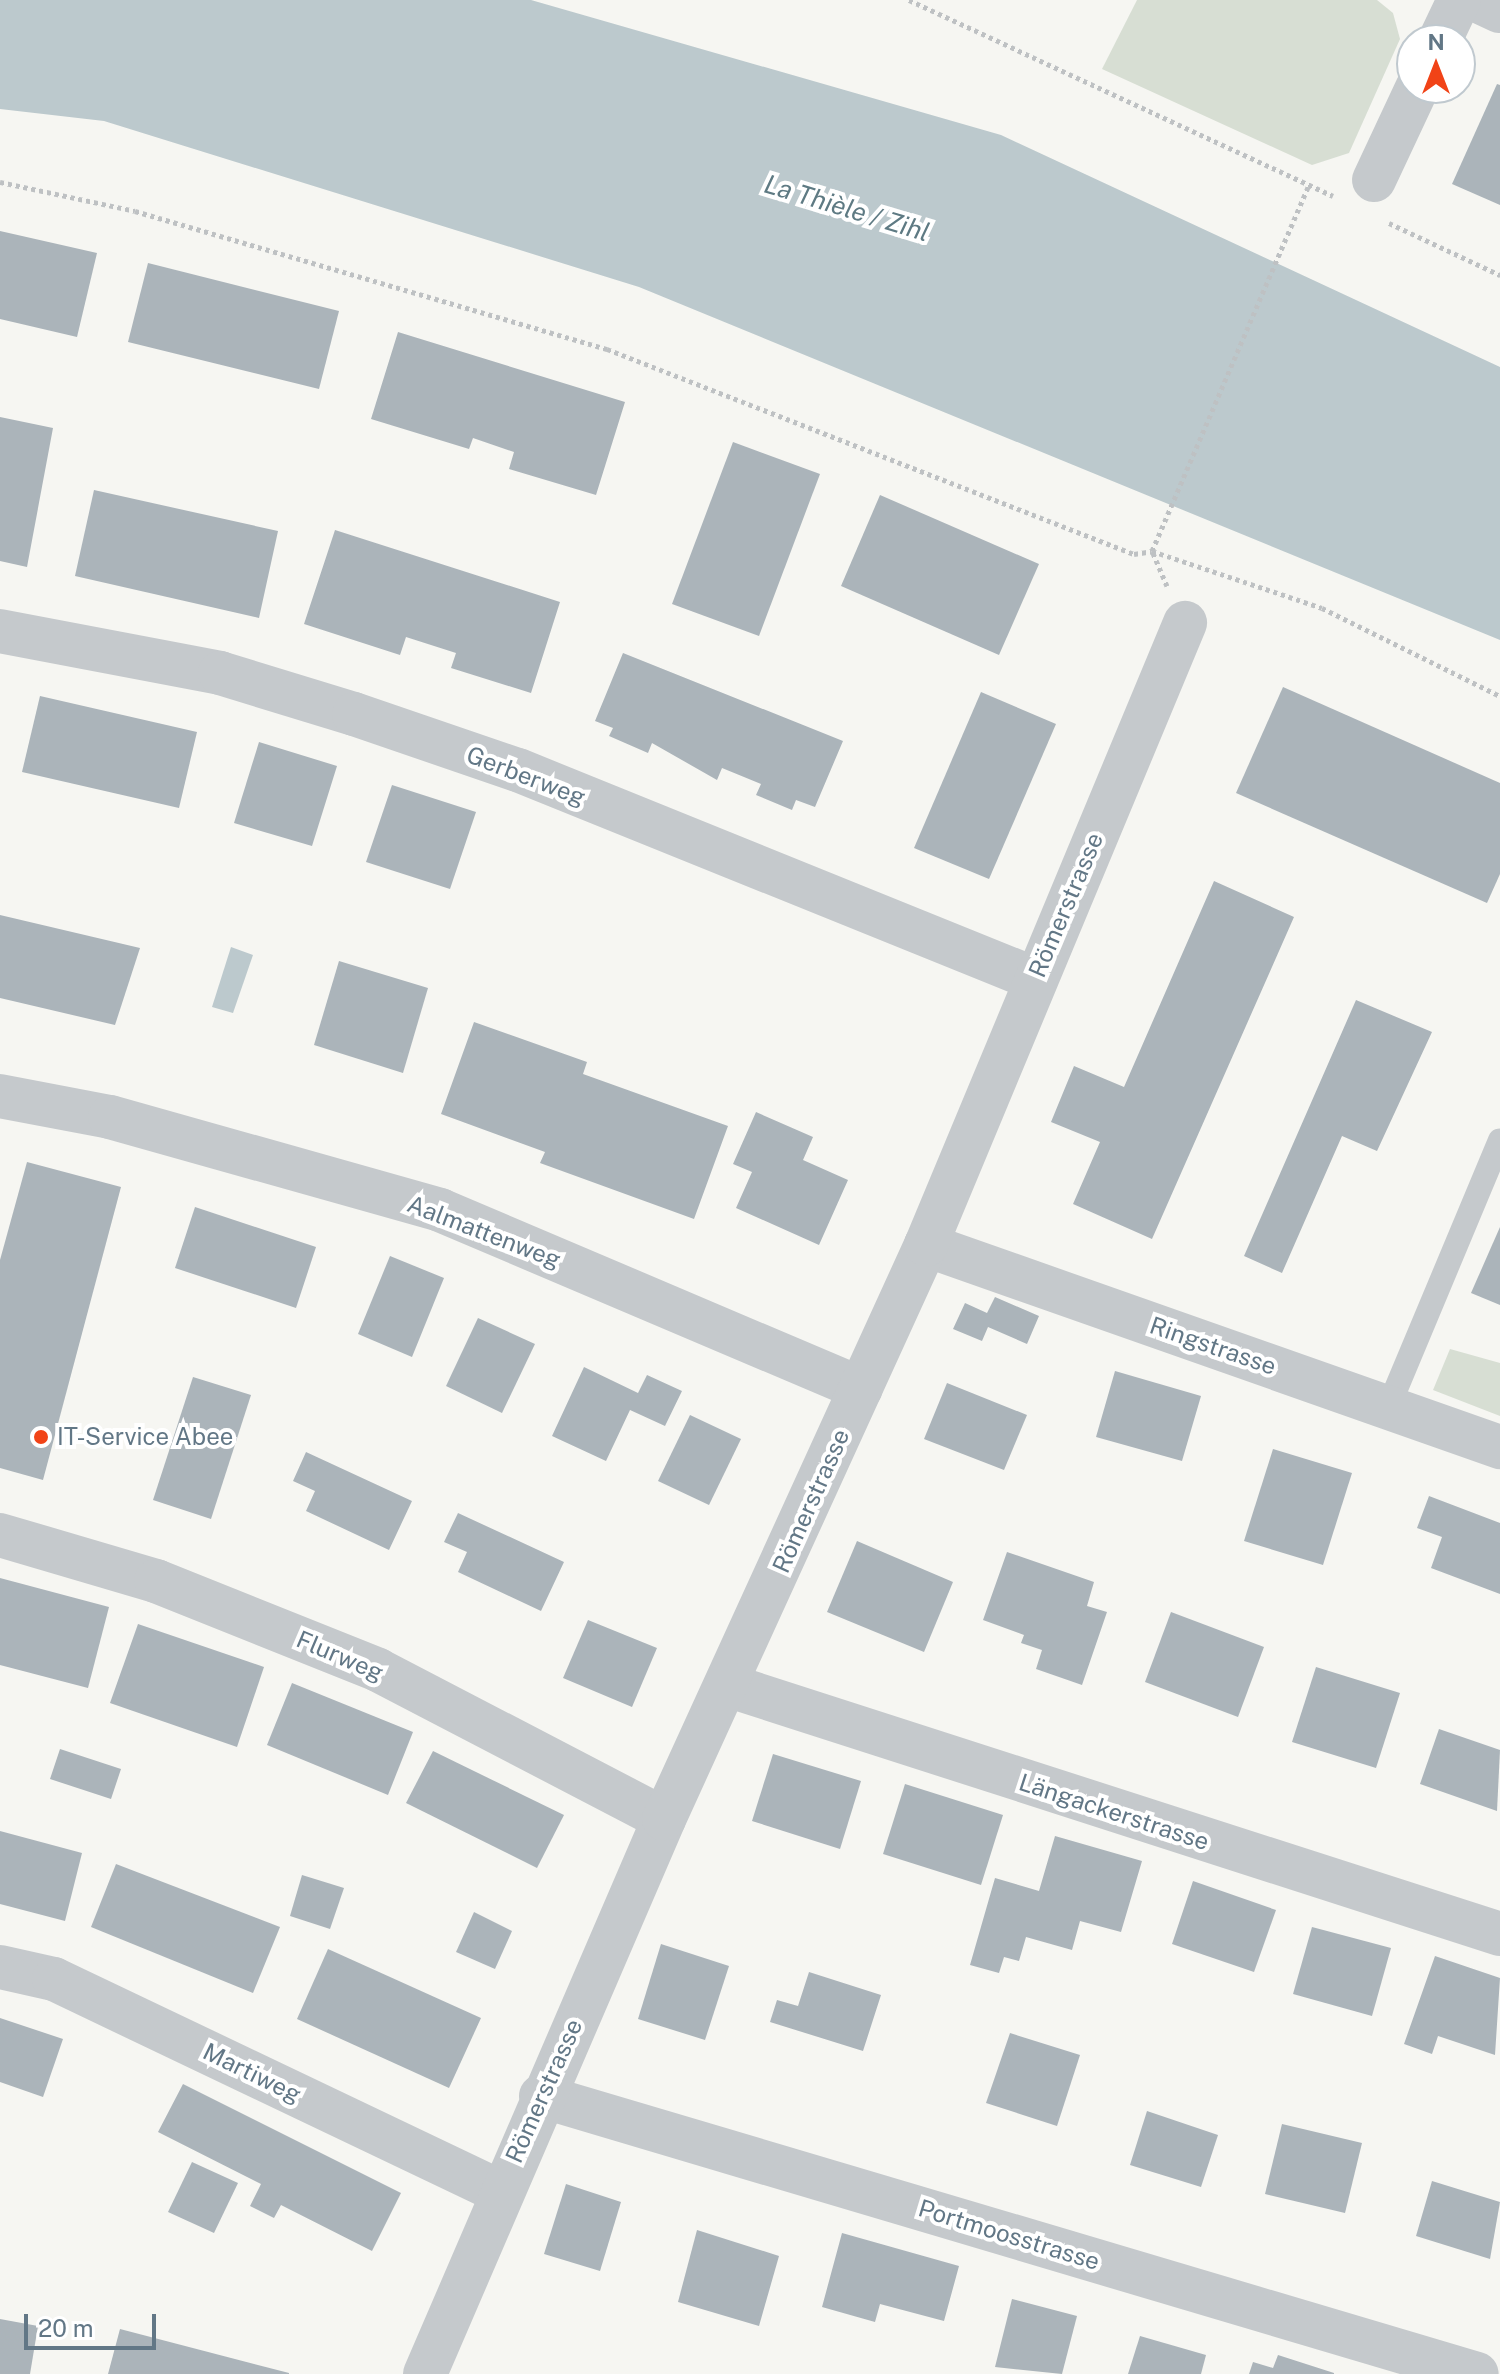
<!DOCTYPE html>
<meta charset="utf-8">
<style>
body{margin:0}
#map{position:relative;width:1500px;height:2374px;overflow:hidden;background:#f6f6f2;font-family:"Public Sans",sans-serif}
div>[style]{position:absolute}
[style*='--x']{left:calc(var(--x)*1px);top:calc(var(--y)*1px);width:calc(var(--w)*1px);rotate:calc(var(--a)*1deg)}
.green>*{inset:0;background:#d7ded3}
.water>*{inset:0;background:#bcc9cd}
.building>*{inset:0;background:#abb4ba}
.path>*{height:5px;margin-top:-2.5px;transform-origin:0;background:repeating-linear-gradient(90deg,#bec1c3 0 4px,transparent 0 8px)}
.lane>*{height:24px;margin:-12px;padding:0 12px;transform-origin:12px;border-radius:12px;background:#c5c9cc}
.street>*{height:44px;margin:-22px;padding:0 22px;transform-origin:22px;border-radius:22px;background:#c5c9cc}
.dots>*{width:22px;height:22px;translate:-50% -50%;box-sizing:border-box;border:4px solid #fff;border-radius:50%}
span{translate:-50% -50%;white-space:nowrap;text-align:center;line-height:1.15;-webkit-text-stroke:8px #fff;paint-order:stroke}
.street-label{font-size:24px;color:#627786}
.poi-label{font-size:24px;color:#627786}
.left{translate:0 -50%;text-align:left}
.water-label{font-size:26px;color:#5e7a83;font-style:italic}
.north{position:absolute;left:1396px;top:24px;width:80px;height:80px;box-sizing:border-box;background:#fff;border:2px solid #c0c9cf;border-radius:50%;rotate:0deg;font-size:22px;font-weight:700;line-height:32px;text-align:center;color:#627786}
.north::after{content:'';display:block;margin:auto;width:28px;height:36px;background:#f14317;clip-path:polygon(50% 0,100% 100%,50% 72%,0 100%)}
.scale{position:absolute;left:24px;top:2314px;width:132px;height:36px;box-sizing:border-box;border:4px solid #627786;border-top:0;padding-left:10px;font-size:24px;line-height:28px;white-space:nowrap;color:#627786;-webkit-text-stroke:6px #fff;paint-order:stroke}
</style>
<div id="map">
<div class="green">
<div style="clip-path:polygon(1137px 0,1377px 0,1393px 13px,1400px 39px,1349px 153px,1312px 165px,1102px 69px)"></div>
<div style="clip-path:polygon(1450px 1349px,1500px 1363px,1500px 1416px,1433px 1390px)"></div>
</div>
<div class="water">
<div style="clip-path:polygon(0 0,531px 0,1001px 135px,1500px 367px,1500px 640px,639px 287px,104px 121px,0 109px)"></div>
<div style="clip-path:polygon(231px 947px,253px 955px,233px 1013px,212px 1007px)"></div>
</div>
<div class="building">
<div style="clip-path:polygon(1497px 84px,1500px 85px,1500px 205px,1452px 184px)"></div>
<div style="clip-path:polygon(0 231px,97px 253px,77px 337px,0 319px)"></div>
<div style="clip-path:polygon(148px 263px,339px 311px,319px 389px,128px 342px)"></div>
<div style="clip-path:polygon(398px 332px,625px 402px,596px 495px,509px 469px,514px 452px,473px 438px,469px 449px,371px 419px)"></div>
<div style="clip-path:polygon(0 417px,53px 428px,27px 567px,0 561px)"></div>
<div style="clip-path:polygon(733px 442px,820px 474px,759px 636px,672px 604px)"></div>
<div style="clip-path:polygon(94px 490px,278px 531px,259px 618px,75px 576px)"></div>
<div style="clip-path:polygon(880px 495px,1039px 564px,999px 655px,841px 586px)"></div>
<div style="clip-path:polygon(335px 530px,560px 602px,531px 693px,451px 668px,456px 653px,406px 637px,400px 655px,304px 624px)"></div>
<div style="clip-path:polygon(623px 653px,843px 741px,815px 807px,796px 800px,792px 810px,756px 795px,761px 784px,744px 777px,722px 768px,717px 780px,652px 743px,648px 753px,609px 736px,613px 728px,595px 721px)"></div>
<div style="clip-path:polygon(1283px 687px,1500px 783px,1500px 874px,1487px 903px,1236px 793px)"></div>
<div style="clip-path:polygon(981px 692px,1056px 724px,989px 879px,914px 848px)"></div>
<div style="clip-path:polygon(40px 696px,197px 732px,179px 808px,22px 772px)"></div>
<div style="clip-path:polygon(259px 742px,337px 766px,312px 846px,234px 823px)"></div>
<div style="clip-path:polygon(392px 785px,476px 812px,450px 889px,366px 862px)"></div>
<div style="clip-path:polygon(1214px 881px,1294px 917px,1152px 1239px,1073px 1204px,1100px 1142px,1051px 1122px,1074px 1066px,1124px 1087px)"></div>
<div style="clip-path:polygon(0 915px,140px 948px,115px 1025px,0 998px)"></div>
<div style="clip-path:polygon(339px 961px,428px 988px,403px 1073px,314px 1045px)"></div>
<div style="clip-path:polygon(1356px 1000px,1432px 1032px,1377px 1151px,1342px 1136px,1282px 1273px,1244px 1256px)"></div>
<div style="clip-path:polygon(474px 1022px,587px 1062px,583px 1074px,728px 1126px,694px 1219px,540px 1163px,545px 1152px,441px 1114px)"></div>
<div style="clip-path:polygon(756px 1112px,813px 1137px,803px 1160px,848px 1180px,819px 1245px,736px 1208px,752px 1172px,733px 1164px)"></div>
<div style="clip-path:polygon(27px 1162px,121px 1187px,43px 1480px,0 1468px,0 1260px)"></div>
<div style="clip-path:polygon(195px 1207px,316px 1247px,296px 1308px,175px 1268px)"></div>
<div style="clip-path:polygon(1500px 1227px,1500px 1305px,1471px 1293px)"></div>
<div style="clip-path:polygon(390px 1256px,444px 1278px,412px 1357px,358px 1334px)"></div>
<div style="clip-path:polygon(995px 1297px,1039px 1316px,1027px 1344px,988px 1327px,982px 1341px,953px 1329px,965px 1303px,987px 1313px)"></div>
<div style="clip-path:polygon(478px 1318px,535px 1344px,502px 1413px,446px 1386px)"></div>
<div style="clip-path:polygon(584px 1367px,638px 1393px,647px 1375px,682px 1391px,665px 1426px,630px 1410px,606px 1461px,552px 1436px)"></div>
<div style="clip-path:polygon(1115px 1371px,1201px 1396px,1182px 1461px,1096px 1437px)"></div>
<div style="clip-path:polygon(193px 1377px,251px 1395px,211px 1519px,153px 1500px)"></div>
<div style="clip-path:polygon(947px 1383px,1027px 1415px,1004px 1470px,924px 1439px)"></div>
<div style="clip-path:polygon(690px 1415px,741px 1439px,709px 1505px,658px 1481px)"></div>
<div style="clip-path:polygon(1273px 1449px,1352px 1473px,1323px 1565px,1244px 1541px)"></div>
<div style="clip-path:polygon(306px 1452px,412px 1501px,389px 1550px,306px 1511px,315px 1491px,293px 1481px)"></div>
<div style="clip-path:polygon(1429px 1496px,1500px 1523px,1500px 1594px,1431px 1568px,1442px 1537px,1417px 1528px)"></div>
<div style="clip-path:polygon(458px 1513px,564px 1562px,541px 1611px,458px 1572px,467px 1552px,444px 1542px)"></div>
<div style="clip-path:polygon(857px 1541px,953px 1582px,924px 1652px,827px 1612px)"></div>
<div style="clip-path:polygon(1007px 1552px,1094px 1582px,1087px 1606px,1107px 1612px,1082px 1685px,1036px 1669px,1042px 1650px,1021px 1643px,1024px 1635px,983px 1620px)"></div>
<div style="clip-path:polygon(0 1578px,109px 1607px,88px 1688px,0 1665px)"></div>
<div style="clip-path:polygon(1171px 1612px,1264px 1647px,1238px 1717px,1145px 1682px)"></div>
<div style="clip-path:polygon(588px 1620px,657px 1648px,632px 1707px,563px 1678px)"></div>
<div style="clip-path:polygon(138px 1624px,264px 1667px,237px 1747px,110px 1703px)"></div>
<div style="clip-path:polygon(1316px 1667px,1400px 1693px,1376px 1768px,1292px 1742px)"></div>
<div style="clip-path:polygon(292px 1683px,413px 1732px,388px 1795px,267px 1745px)"></div>
<div style="clip-path:polygon(1439px 1729px,1500px 1750px,1497px 1811px,1420px 1784px)"></div>
<div style="clip-path:polygon(60px 1749px,121px 1769px,111px 1799px,50px 1779px)"></div>
<div style="clip-path:polygon(433px 1751px,564px 1815px,537px 1868px,406px 1803px)"></div>
<div style="clip-path:polygon(773px 1754px,861px 1781px,840px 1849px,752px 1821px)"></div>
<div style="clip-path:polygon(905px 1784px,1003px 1815px,981px 1885px,883px 1854px)"></div>
<div style="clip-path:polygon(0 1831px,82px 1853px,65px 1921px,0 1904px)"></div>
<div style="clip-path:polygon(1055px 1836px,1142px 1861px,1121px 1932px,1080px 1921px,1072px 1950px,1026px 1937px,1019px 1961px,1004px 1957px,999px 1973px,970px 1965px,995px 1878px,1039px 1891px)"></div>
<div style="clip-path:polygon(116px 1864px,280px 1927px,253px 1993px,91px 1927px)"></div>
<div style="clip-path:polygon(302px 1875px,344px 1888px,330px 1929px,290px 1916px)"></div>
<div style="clip-path:polygon(1193px 1881px,1276px 1910px,1254px 1972px,1172px 1944px)"></div>
<div style="clip-path:polygon(474px 1912px,512px 1931px,495px 1969px,456px 1952px)"></div>
<div style="clip-path:polygon(1312px 1927px,1391px 1948px,1372px 2016px,1293px 1994px)"></div>
<div style="clip-path:polygon(661px 1944px,729px 1966px,705px 2040px,638px 2019px)"></div>
<div style="clip-path:polygon(328px 1949px,481px 2018px,449px 2088px,297px 2019px)"></div>
<div style="clip-path:polygon(1435px 1956px,1500px 1978px,1495px 2055px,1438px 2036px,1432px 2054px,1404px 2044px)"></div>
<div style="clip-path:polygon(809px 1972px,881px 1995px,863px 2051px,770px 2022px,777px 2000px,798px 2006px)"></div>
<div style="clip-path:polygon(0 2018px,63px 2039px,43px 2097px,0 2082px)"></div>
<div style="clip-path:polygon(1010px 2033px,1080px 2055px,1057px 2126px,986px 2103px)"></div>
<div style="clip-path:polygon(183px 2084px,401px 2193px,372px 2251px,281px 2205px,274px 2218px,250px 2206px,261px 2184px,158px 2132px)"></div>
<div style="clip-path:polygon(1147px 2111px,1218px 2135px,1201px 2187px,1130px 2165px)"></div>
<div style="clip-path:polygon(1282px 2124px,1362px 2143px,1345px 2213px,1265px 2194px)"></div>
<div style="clip-path:polygon(192px 2162px,238px 2183px,214px 2233px,168px 2212px)"></div>
<div style="clip-path:polygon(1432px 2181px,1500px 2202px,1490px 2259px,1416px 2236px)"></div>
<div style="clip-path:polygon(566px 2184px,621px 2202px,600px 2271px,544px 2254px)"></div>
<div style="clip-path:polygon(697px 2230px,779px 2256px,759px 2326px,678px 2302px)"></div>
<div style="clip-path:polygon(842px 2233px,959px 2266px,944px 2321px,880px 2304px,875px 2322px,822px 2307px)"></div>
<div style="clip-path:polygon(1012px 2299px,1077px 2316px,1062px 2374px,995px 2367px)"></div>
<div style="clip-path:polygon(0 2319px,38px 2326px,30px 2374px,0 2374px)"></div>
<div style="clip-path:polygon(120px 2329px,289px 2373px,289px 2374px,108px 2374px)"></div>
<div style="clip-path:polygon(1140px 2336px,1206px 2355px,1201px 2374px,1128px 2374px)"></div>
<div style="clip-path:polygon(1278px 2355px,1334px 2373px,1334px 2374px,1249px 2374px,1253px 2362px,1273px 2368px)"></div>
</div>
<div class="path">
<div style="--x:909;--y:0;--w:467;--a:24.8"></div>
<div style="--x:0;--y:182;--w:138;--a:12.1"></div>
<div style="--x:135;--y:211;--w:492;--a:16.3"></div>
<div style="--x:607;--y:349;--w:565;--a:21.26"></div>
<div style="--x:1134;--y:554;--w:18;--a:-9"></div>
<div style="--x:1152;--y:551;--w:179;--a:18.5"></div>
<div style="--x:1322;--y:608;--w:199;--a:26.3"></div>
<div style="--x:1389;--y:223;--w:123;--a:25.1"></div>
<div style="--x:1167;--y:586;--w:38;--a:-113"></div>
<div style="--x:1152;--y:551;--w:398;--a:-66.8"></div>
</div>
<div class="lane">
<div style="--x:1388;--y:1408;--w:290;--a:-67.3"></div>
</div>
<div class="street">
<div style="--x:1476;--y:0;--w:26;--a:25"></div>
<div style="--x:1440;--y:40;--w:44;--a:-64.6"></div>
<div style="--x:1374;--y:180;--w:102;--a:-64.9"></div>
<div style="--x:0;--y:631;--w:224;--a:10.8"></div>
<div style="--x:220;--y:673;--w:140;--a:17"></div>
<div style="--x:354;--y:714;--w:173;--a:18.9"></div>
<div style="--x:518;--y:770;--w:558;--a:22.01"></div>
<div style="--x:0;--y:1096;--w:112;--a:10.8"></div>
<div style="--x:110;--y:1117;--w:343;--a:15.7"></div>
<div style="--x:440;--y:1210;--w:457;--a:23"></div>
<div style="--x:926;--y:1245;--w:609;--a:19.39"></div>
<div style="--x:0;--y:1535;--w:163;--a:16.4"></div>
<div style="--x:156;--y:1581;--w:239;--a:21.8"></div>
<div style="--x:378;--y:1670;--w:322;--a:27.5"></div>
<div style="--x:730;--y:1686;--w:809;--a:17.85"></div>
<div style="--x:0;--y:1967;--w:55;--a:12.5"></div>
<div style="--x:54;--y:1979;--w:494;--a:25.5"></div>
<div style="--x:541;--y:2096;--w:976;--a:16.54"></div>
<div style="--x:425;--y:2374;--w:604;--a:-66.7"></div>
<div style="--x:664;--y:1819;--w:631;--a:-65.47"></div>
<div style="--x:926;--y:1245;--w:674;--a:-67.39"></div>
</div>
<div class="dots">
<div style="left:41px;top:1437px;background:#f14317"></div>
</div>
<div class="street-label">
<span style="left:526px;top:776px;rotate:21deg">Gerberweg</span>
<span style="left:1066px;top:905px;rotate:-67deg">Römerstrasse</span>
<span style="left:484px;top:1232px;rotate:21deg">Aalmattenweg</span>
<span style="left:1213px;top:1346px;rotate:19deg">Ringstrasse</span>
<span style="left:811px;top:1501px;rotate:-66deg">Römerstrasse</span>
<span style="left:340px;top:1656px;rotate:23deg">Flurweg</span>
<span style="left:1114px;top:1812px;rotate:18deg">Längackerstrasse</span>
<span style="left:252px;top:2073px;rotate:26deg">Martiweg</span>
<span style="left:544px;top:2091px;rotate:-66deg">Römerstrasse</span>
<span style="left:1009px;top:2235px;rotate:17deg">Portmoosstrasse</span>
</div>
<div class="poi-label">
<span class="left" style="left:57px;top:1437px">IT-Service Abee</span>
</div>
<div class="water-label">
<span style="left:847px;top:208px;rotate:17deg">La Thièle / Zihl</span>
</div>
<div class="north">N</div>
<div class="scale">20 m</div>
</div>
